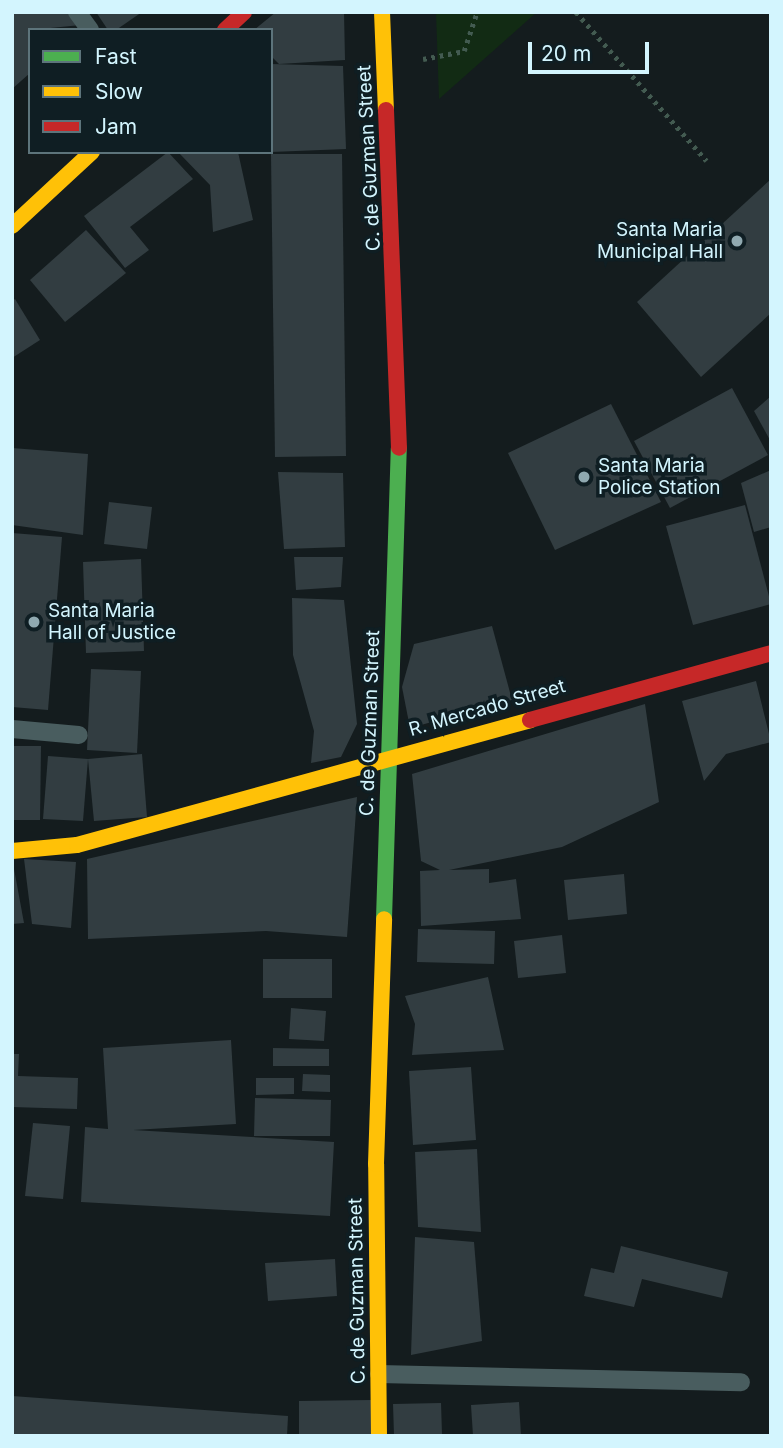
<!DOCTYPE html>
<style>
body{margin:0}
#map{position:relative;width:783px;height:1448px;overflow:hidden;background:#141c1e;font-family:Inter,sans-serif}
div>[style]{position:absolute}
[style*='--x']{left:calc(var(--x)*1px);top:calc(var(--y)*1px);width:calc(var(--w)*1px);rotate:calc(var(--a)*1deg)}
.green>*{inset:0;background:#122b14}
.building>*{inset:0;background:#323d41}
.path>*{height:4.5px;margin-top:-2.25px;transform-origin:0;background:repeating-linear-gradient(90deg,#435b51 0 3.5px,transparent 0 8.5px)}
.lane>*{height:18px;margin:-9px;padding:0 9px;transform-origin:9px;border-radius:9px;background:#495d5f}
.fast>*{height:16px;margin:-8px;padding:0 8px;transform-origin:8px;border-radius:8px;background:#4caf50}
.slow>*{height:16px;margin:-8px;padding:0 8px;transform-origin:8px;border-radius:8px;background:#ffc107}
.jam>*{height:16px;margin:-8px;padding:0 8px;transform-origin:8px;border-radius:8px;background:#c62828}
.dots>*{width:19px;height:19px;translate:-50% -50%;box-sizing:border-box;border:4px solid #0f1e23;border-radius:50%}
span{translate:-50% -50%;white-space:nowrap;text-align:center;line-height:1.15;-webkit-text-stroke:7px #0f1e23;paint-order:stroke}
.street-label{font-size:19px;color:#d3f5fe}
.poi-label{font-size:19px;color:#d3f5fe}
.right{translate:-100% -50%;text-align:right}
.left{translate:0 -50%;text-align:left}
.frame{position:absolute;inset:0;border:14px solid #d3f5fe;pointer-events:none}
.legend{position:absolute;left:28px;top:28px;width:245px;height:126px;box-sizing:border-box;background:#0f1e23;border:2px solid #5d747b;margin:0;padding:9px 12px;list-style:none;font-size:21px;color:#d3f5fe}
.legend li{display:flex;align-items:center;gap:14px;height:35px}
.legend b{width:35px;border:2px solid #5d747b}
.scale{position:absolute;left:528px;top:42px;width:121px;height:32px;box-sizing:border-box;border:4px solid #d3f5fe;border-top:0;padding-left:9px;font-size:21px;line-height:24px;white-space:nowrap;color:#d3f5fe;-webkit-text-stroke:5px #0f1e23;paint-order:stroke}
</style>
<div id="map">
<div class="green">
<div style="clip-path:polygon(436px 12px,537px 12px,439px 99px)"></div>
</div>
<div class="building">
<div style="clip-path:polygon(12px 12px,70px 12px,81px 25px,30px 30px,30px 73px,12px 89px)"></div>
<div style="clip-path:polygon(96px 12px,142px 12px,116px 30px,108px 30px)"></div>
<div style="clip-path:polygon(276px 12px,344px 12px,345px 60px,279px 64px,271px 56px,271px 30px,254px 30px)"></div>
<div style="clip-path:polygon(271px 64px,343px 66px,346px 149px,271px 152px)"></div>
<div style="clip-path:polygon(168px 152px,193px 179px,130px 227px,149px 250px,125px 268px,84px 216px)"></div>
<div style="clip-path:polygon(178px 152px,238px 152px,253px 220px,213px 232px,210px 185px)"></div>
<div style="clip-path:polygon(271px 154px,342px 154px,346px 456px,275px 457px)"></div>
<div style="clip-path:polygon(771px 179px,771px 313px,701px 377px,637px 302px)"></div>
<div style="clip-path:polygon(86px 230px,126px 273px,65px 322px,30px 280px)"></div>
<div style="clip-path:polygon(15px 299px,40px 340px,12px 358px,12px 301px)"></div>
<div style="clip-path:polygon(732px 388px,768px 455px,670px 508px,634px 441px)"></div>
<div style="clip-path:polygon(771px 396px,771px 442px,754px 411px)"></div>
<div style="clip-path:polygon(611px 404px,661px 502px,555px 550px,508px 453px)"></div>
<div style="clip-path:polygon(12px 448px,88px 454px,83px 535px,12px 525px)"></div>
<div style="clip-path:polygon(771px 470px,771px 527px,754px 532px,741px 483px)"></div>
<div style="clip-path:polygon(278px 472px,343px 473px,345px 547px,284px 549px)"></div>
<div style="clip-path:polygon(109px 502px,152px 507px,147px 549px,104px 544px)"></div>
<div style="clip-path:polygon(745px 505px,771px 604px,693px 625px,666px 526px)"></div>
<div style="clip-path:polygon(12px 533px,62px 537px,48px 710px,12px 707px)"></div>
<div style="clip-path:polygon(294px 557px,343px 557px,341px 587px,296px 590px)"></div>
<div style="clip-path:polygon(141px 559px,144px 651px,86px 653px,83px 562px)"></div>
<div style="clip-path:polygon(292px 598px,344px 600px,357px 724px,341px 757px,311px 763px,314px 731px,293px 655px)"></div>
<div style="clip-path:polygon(492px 626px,512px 700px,410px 728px,402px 687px,414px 644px)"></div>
<div style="clip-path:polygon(91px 669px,141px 671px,137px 753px,87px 750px)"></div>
<div style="clip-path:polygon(756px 681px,771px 742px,726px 754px,704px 781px,682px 701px)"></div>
<div style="clip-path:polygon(645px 704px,659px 802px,562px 847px,449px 870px,489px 869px,489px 883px,516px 879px,521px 919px,421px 926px,420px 871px,440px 870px,421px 861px,412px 774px)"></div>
<div style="clip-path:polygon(12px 746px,41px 746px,40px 820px,12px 820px)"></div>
<div style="clip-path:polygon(142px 754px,147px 817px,94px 821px,88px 759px)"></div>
<div style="clip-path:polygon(48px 756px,88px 759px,83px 821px,43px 819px)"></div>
<div style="clip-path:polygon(357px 797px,347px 937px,266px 931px,88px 939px,87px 859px)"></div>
<div style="clip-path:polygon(12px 858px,24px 923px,12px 924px)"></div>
<div style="clip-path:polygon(24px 859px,76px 862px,71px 928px,32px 924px)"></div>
<div style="clip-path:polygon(624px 874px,627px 914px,568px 920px,564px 880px)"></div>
<div style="clip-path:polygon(418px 929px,495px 931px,494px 964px,417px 962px)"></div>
<div style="clip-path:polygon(562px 935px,566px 973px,518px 978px,514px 941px)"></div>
<div style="clip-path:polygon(263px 959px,332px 959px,332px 998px,263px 998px)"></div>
<div style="clip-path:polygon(488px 977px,504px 1050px,412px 1055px,415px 1024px,405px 996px)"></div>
<div style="clip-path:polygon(291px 1008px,326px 1011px,324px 1041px,289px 1039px)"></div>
<div style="clip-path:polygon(231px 1040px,236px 1124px,133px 1130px,334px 1142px,330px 1216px,81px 1202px,85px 1127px,108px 1129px,103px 1048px)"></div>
<div style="clip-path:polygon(273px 1048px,329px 1049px,329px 1066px,273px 1066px)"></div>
<div style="clip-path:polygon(12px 1054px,19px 1054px,18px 1076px,78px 1078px,77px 1109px,12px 1107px)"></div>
<div style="clip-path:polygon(471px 1067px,476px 1140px,413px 1145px,409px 1071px)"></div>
<div style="clip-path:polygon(303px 1074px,330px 1075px,330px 1092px,302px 1091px)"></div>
<div style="clip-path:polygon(256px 1078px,294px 1078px,294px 1094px,256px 1095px)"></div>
<div style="clip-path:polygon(255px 1098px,331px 1100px,330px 1136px,254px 1136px)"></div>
<div style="clip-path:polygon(33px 1123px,70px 1126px,63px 1199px,25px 1196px)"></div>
<div style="clip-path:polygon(477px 1149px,481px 1232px,418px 1227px,415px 1152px)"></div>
<div style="clip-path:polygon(415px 1237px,474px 1242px,482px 1341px,411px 1355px)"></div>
<div style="clip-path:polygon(621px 1246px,728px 1272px,722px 1298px,642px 1279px,634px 1307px,584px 1296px,591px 1268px,614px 1273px)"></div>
<div style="clip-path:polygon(335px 1259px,337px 1296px,268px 1301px,265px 1263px)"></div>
<div style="clip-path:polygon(12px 1396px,288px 1416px,287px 1436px,12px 1436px)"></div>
<div style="clip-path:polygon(371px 1400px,371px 1436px,299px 1436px,299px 1401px)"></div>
<div style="clip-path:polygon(519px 1402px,521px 1436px,473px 1436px,471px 1405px)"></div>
<div style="clip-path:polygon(441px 1403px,442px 1434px,394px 1435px,393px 1404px)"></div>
</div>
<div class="path">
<div style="--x:576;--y:12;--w:198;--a:48.7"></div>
<div style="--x:423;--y:59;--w:42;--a:-11"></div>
<div style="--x:464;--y:51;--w:41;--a:-71.6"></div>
</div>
<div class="lane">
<div style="--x:77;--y:12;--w:22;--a:54"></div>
<div style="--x:12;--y:729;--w:67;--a:5.1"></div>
<div style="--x:379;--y:1374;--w:362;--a:1.3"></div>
</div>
<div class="fast">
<div style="--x:384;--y:919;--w:471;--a:-88.2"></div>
</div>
<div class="slow">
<div style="--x:382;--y:12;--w:98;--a:87.7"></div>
<div style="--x:12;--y:226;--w:109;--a:-42.8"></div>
<div style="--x:12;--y:851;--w:65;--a:-5.3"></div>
<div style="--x:77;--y:845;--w:470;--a:-15.4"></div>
<div style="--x:379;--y:1436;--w:272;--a:-90.6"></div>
<div style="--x:376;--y:1164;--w:245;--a:-88.1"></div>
</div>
<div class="jam">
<div style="--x:225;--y:30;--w:26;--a:-43"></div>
<div style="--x:386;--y:110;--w:338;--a:87.8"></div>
<div style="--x:530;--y:720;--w:250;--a:-15.5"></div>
</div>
<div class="dots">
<div style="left:737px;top:241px;background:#90a9b0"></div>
<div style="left:584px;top:477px;background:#90a9b0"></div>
<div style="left:34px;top:622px;background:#90a9b0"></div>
</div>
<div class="street-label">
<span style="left:369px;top:158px;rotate:-93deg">C. de Guzman Street</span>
<span style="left:487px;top:708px;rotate:-16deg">R. Mercado Street</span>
<span style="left:370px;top:723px;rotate:-88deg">C. de Guzman Street</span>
<span style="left:357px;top:1291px;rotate:-91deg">C. de Guzman Street</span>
</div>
<div class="poi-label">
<span class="right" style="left:723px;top:241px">Santa Maria<br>Municipal Hall</span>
<span class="left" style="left:598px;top:477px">Santa Maria<br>Police Station</span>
<span class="left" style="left:48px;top:622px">Santa Maria<br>Hall of Justice</span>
</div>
<div class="frame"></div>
<ul class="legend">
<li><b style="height:9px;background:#4caf50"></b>Fast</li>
<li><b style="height:9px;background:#ffc107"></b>Slow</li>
<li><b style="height:9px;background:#c62828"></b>Jam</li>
</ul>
<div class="scale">20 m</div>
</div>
